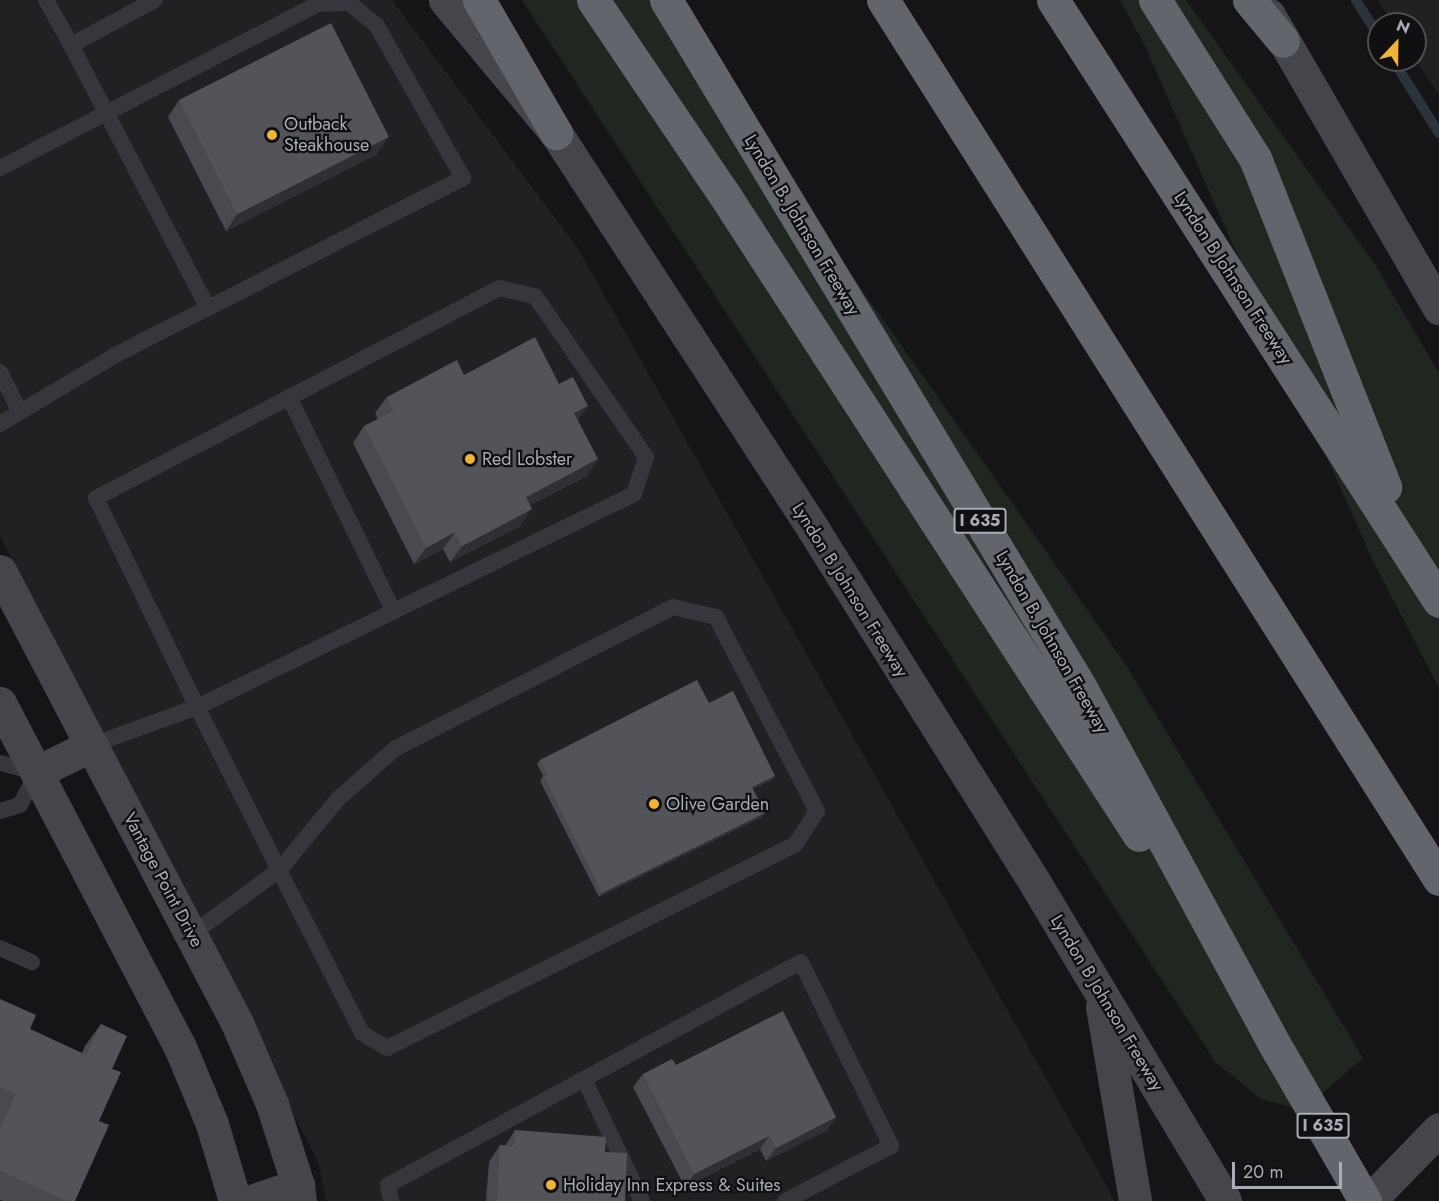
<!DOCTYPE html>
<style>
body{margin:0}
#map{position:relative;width:1439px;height:1201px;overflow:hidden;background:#151517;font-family:Jost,sans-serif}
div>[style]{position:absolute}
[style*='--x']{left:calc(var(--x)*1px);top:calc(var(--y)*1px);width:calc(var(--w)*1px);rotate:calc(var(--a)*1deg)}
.built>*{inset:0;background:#212124}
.green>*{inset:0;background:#202721}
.stream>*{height:10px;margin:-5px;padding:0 5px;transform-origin:5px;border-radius:5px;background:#2c343b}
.lane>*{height:16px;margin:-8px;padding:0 8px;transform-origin:8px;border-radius:8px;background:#36373c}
.secondary>*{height:33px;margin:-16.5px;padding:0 16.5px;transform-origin:16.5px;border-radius:16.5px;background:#44464c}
.highway>*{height:33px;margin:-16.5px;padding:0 16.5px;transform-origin:16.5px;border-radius:16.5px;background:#63656d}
.wall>*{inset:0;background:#49494f}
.shaded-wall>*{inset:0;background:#303034}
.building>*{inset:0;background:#53545a}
.dots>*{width:16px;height:16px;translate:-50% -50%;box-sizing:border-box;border:3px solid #101012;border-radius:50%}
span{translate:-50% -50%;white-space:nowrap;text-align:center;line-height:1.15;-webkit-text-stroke:4.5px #101012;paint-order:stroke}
.shield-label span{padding:2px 4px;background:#101012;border:2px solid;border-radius:4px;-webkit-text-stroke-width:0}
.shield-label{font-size:16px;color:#a8acb7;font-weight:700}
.poi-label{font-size:18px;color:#a8acb7}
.left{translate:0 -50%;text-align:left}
.street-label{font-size:18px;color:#a8acb7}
.north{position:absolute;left:1367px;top:12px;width:60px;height:60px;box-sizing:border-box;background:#101012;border:2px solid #4d4e54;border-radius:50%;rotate:22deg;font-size:16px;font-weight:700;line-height:24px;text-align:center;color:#a8acb7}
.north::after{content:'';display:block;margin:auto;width:21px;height:27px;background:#efb336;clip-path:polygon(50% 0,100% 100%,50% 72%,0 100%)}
.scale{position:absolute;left:1232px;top:1162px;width:110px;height:27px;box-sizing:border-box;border:3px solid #a8acb7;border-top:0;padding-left:8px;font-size:18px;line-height:21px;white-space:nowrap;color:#a8acb7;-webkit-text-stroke:4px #101012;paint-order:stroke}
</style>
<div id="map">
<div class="built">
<div style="clip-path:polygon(0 0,392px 0,577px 247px,1115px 1201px,326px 1201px,319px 1164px,0 536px)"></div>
<div style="clip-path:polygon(1378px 0,1439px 0,1439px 95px,1415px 58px,1415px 24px,1393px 24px)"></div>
</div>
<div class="green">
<div style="clip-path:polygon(522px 0,656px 0,899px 342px,1126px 665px,1363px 1058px,1303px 1110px,1261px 1099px,1216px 1063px)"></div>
<div style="clip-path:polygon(1120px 0,1186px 0,1374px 263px,1439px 373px,1439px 688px,1372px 559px,1144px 44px)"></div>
</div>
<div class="stream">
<div style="--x:1356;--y:0;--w:44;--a:58.1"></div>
<div style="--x:1393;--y:60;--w:86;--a:57.8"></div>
</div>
<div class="lane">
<div style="--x:46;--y:0;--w:51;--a:60.9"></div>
<div style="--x:155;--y:0;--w:95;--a:151.8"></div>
<div style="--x:71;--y:45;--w:297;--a:62.5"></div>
<div style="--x:0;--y:168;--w:358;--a:-27.3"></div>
<div style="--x:318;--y:4;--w:31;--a:-2"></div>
<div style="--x:349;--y:3;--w:36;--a:39"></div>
<div style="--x:377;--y:26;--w:175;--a:60.5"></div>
<div style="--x:463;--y:178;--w:392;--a:153"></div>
<div style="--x:114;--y:356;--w:133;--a:149.2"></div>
<div style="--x:0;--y:372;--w:42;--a:63.4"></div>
<div style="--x:289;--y:397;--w:239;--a:64"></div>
<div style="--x:92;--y:745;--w:112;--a:-19.9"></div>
<div style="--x:197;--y:707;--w:232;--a:-115.8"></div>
<div style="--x:96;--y:498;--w:454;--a:-27.5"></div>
<div style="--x:499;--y:288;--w:37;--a:13"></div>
<div style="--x:535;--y:296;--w:196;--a:55.4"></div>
<div style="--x:646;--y:457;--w:39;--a:108"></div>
<div style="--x:634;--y:494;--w:486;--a:154"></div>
<div style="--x:197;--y:707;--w:182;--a:63.3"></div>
<div style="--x:279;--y:870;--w:183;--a:63"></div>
<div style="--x:362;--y:1033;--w:29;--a:31"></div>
<div style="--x:387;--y:1048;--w:456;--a:-26.5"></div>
<div style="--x:795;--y:845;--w:40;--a:-57.1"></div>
<div style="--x:817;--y:811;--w:219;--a:-117.5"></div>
<div style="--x:716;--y:617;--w:44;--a:-166.9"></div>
<div style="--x:673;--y:607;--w:311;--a:153"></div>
<div style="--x:396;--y:748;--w:77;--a:138.7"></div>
<div style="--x:338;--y:799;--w:92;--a:129.7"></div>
<div style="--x:279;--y:870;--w:108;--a:143.7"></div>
<div style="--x:0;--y:763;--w:38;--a:14"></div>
<div style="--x:37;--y:772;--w:37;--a:117"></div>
<div style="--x:20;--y:805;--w:21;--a:163"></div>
<div style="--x:0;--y:948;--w:35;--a:24"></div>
<div style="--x:584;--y:1079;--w:135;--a:64.6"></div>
<div style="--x:391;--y:1201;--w:16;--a:-101"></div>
<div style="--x:388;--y:1185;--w:469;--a:-28.4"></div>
<div style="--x:801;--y:962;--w:205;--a:63.9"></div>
<div style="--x:891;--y:1146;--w:119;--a:152.6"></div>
</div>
<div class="secondary">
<div style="--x:445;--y:0;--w:173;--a:50.2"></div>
<div style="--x:556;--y:133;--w:472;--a:57"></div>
<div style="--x:813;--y:529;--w:418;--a:57.9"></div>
<div style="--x:1035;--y:883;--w:370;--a:59.1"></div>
<div style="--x:1269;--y:15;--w:339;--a:59.9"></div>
<div style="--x:0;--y:571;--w:510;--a:62.33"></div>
<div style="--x:237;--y:1023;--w:88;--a:66.6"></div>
<div style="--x:272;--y:1104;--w:85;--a:72.2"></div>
<div style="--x:298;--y:1185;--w:16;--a:83"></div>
<div style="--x:0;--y:703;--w:388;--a:62.4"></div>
<div style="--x:180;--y:1047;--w:83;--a:67.4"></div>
<div style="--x:212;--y:1124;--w:80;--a:73.4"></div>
<div style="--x:37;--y:772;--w:61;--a:-26.1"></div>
<div style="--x:1102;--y:1007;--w:197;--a:80.3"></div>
<div style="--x:251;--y:1201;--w:50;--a:-18.8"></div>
<div style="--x:1369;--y:1201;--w:100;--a:-45.8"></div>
</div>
<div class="highway">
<div style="--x:479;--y:0;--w:154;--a:59.9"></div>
<div style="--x:593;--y:0;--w:230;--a:56"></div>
<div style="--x:722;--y:191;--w:767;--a:57.08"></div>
<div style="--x:666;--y:0;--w:803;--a:58.9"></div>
<div style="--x:1081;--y:688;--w:414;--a:61.5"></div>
<div style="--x:1279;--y:1052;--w:172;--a:60"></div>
<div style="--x:883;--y:0;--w:1040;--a:57.69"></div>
<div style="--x:1053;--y:0;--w:714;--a:57.29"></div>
<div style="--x:1155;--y:0;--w:187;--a:57.7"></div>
<div style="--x:1255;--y:158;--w:354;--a:68.4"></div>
<div style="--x:1249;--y:0;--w:53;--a:50.3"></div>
</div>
<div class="wall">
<div style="clip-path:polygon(179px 100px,377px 154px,226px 231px,168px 117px)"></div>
<div style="clip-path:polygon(464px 375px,578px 420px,587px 476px,530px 505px,520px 526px,450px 562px,443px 549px,414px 564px,353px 443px,364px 426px,378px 419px,375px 413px,387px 397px)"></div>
<div style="clip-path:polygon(709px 703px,775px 776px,772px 780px,753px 789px,762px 817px,599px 897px,540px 781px,543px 776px,537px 764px,540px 760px)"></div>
<div style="clip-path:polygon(0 999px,30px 1029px,82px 1053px,85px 1046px,101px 1024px,112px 1069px,99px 1121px,75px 1201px,3px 1201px,0 1200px)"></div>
<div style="clip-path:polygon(676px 1065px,836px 1117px,827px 1130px,766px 1161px,760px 1149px,685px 1187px,633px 1087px,643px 1074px)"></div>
<div style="clip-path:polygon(515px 1130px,605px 1152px,625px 1201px,486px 1201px,489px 1162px,500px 1145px,505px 1146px)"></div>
</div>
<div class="shaded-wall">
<div style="clip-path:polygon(389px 137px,377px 154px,226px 231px,237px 214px)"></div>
<div style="clip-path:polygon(588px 406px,576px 422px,574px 413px)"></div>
<div style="clip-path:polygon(598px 459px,587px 476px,514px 514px,526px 497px)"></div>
<div style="clip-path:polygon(532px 509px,520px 526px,450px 562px,462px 546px)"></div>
<div style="clip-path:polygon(455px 532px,443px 549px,414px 564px,426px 548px)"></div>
<div style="clip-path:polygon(775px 776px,772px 780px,749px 791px,752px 787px)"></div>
<div style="clip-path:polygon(765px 813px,762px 817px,599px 897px,602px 893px)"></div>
<div style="clip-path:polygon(836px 1117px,827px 1130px,766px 1161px,776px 1148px)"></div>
<div style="clip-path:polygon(769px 1136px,760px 1149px,685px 1187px,694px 1174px)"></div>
</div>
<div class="building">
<div style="clip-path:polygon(331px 23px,389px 137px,237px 214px,179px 100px)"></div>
<div style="clip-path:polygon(535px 337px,559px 384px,573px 377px,588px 406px,574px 413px,598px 459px,526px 497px,532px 509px,462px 546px,455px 532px,426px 548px,364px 426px,394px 411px,387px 397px,457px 360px,464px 375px)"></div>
<div style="clip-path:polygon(697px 680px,709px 703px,733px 691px,775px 776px,752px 787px,765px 813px,602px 893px,544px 776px,548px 774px,540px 760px)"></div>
<div style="clip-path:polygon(0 999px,36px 1015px,30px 1029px,86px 1055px,101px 1024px,127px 1036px,112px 1069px,121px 1072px,99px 1121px,109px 1125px,75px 1201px,68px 1201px,0 1171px,0 1129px,16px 1094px,0 1087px)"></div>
<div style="clip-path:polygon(783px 1011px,836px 1117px,776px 1148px,769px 1136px,694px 1174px,643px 1074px,672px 1059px,676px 1065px)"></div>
<div style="clip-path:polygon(515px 1130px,606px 1137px,605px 1152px,627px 1153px,625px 1201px,497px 1201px,500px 1145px,514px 1146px)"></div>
</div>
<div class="dots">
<div style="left:272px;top:135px;background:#efb336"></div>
<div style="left:470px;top:459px;background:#efb336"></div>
<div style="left:654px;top:804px;background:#efb336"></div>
<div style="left:551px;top:1185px;background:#efb336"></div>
</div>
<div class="shield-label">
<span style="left:980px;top:521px">I 635</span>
<span style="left:1323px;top:1126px">I 635</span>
</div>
<div class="poi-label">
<span class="left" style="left:284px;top:135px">Outback<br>Steakhouse</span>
<span class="left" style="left:482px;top:459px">Red Lobster</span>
<span class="left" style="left:666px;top:804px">Olive Garden</span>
<span class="left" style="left:563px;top:1185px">Holiday Inn Express &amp; Suites</span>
</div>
<div class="street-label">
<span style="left:802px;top:225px;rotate:59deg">Lyndon B. Johnson Freeway</span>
<span style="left:1233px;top:278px;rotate:57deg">Lyndon B Johnson Freeway</span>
<span style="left:850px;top:590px;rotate:58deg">Lyndon B Johnson Freeway</span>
<span style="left:1052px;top:642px;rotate:60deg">Lyndon B. Johnson Freeway</span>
<span style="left:163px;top:880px;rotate:62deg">Vantage Point Drive</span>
<span style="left:1107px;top:1003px;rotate:59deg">Lyndon B Johnson Freeway</span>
</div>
<div class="north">N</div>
<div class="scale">20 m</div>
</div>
